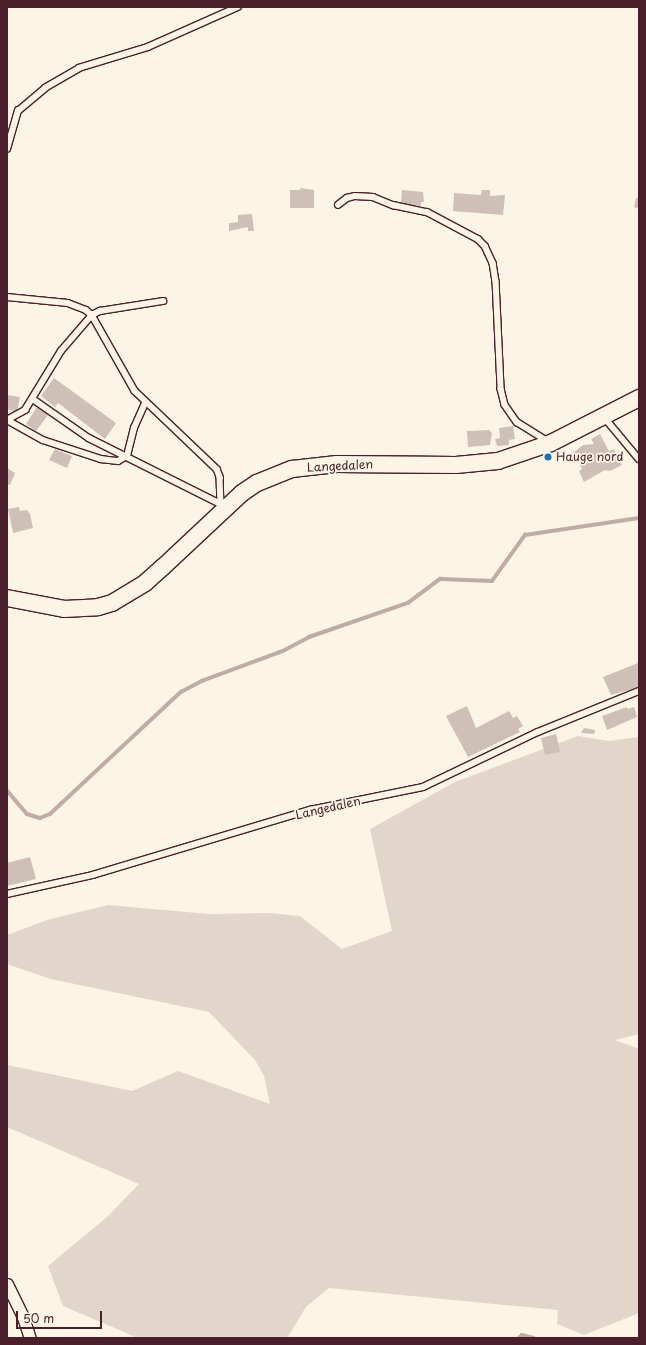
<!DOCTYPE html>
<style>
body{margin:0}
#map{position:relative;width:646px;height:1345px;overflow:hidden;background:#fcf5e5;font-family:"Playpen Sans",sans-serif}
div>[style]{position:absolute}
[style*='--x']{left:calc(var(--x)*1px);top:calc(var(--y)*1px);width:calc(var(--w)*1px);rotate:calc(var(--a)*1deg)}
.green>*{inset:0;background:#e2d5ca}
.stream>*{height:3.5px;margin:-1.75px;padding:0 1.75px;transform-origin:1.75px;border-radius:1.75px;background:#c0aca5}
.building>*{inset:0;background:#cfc0b7}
.roads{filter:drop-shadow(1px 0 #4a1f2b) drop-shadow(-1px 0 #4a1f2b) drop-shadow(0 1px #4a1f2b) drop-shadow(0 -1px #4a1f2b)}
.service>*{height:5.5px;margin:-2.75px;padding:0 2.75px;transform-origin:2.75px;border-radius:2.75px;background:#fcf5e5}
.minor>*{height:11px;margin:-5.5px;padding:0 5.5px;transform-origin:5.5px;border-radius:5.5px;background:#fcf5e5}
.secondary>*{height:16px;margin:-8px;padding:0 8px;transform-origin:8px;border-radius:8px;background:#fcf5e5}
.dots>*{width:11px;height:11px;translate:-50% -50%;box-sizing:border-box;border:2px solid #fcf5e5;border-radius:50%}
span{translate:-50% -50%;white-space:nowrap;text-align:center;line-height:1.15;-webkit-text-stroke:3.5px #fcf5e5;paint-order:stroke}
.poi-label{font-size:12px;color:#4a1f2b}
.left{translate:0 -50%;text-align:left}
.street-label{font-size:12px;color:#4a1f2b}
.frame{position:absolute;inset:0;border:8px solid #4a1f2b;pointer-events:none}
.scale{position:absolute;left:16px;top:1311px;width:86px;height:18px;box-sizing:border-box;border:2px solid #4a1f2b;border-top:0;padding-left:5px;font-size:12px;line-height:14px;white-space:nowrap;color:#4a1f2b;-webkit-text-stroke:3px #fcf5e5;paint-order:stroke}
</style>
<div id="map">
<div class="green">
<div style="clip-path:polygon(578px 736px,609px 741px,639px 737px,639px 1034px,615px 1040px,639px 1049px,639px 1313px,584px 1335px,557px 1324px,558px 1310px,329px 1288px,306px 1307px,287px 1338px,138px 1338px,63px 1306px,48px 1266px,107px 1217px,139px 1184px,7px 1127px,7px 1065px,132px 1091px,178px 1071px,270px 1104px,264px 1076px,255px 1060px,209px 1012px,51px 979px,27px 971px,7px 964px,7px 935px,47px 920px,108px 905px,209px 914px,269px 913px,300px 916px,342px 949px,392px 931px,370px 829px,455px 782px)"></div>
</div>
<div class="stream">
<div style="--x:7;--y:790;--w:31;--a:50"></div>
<div style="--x:27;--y:814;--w:14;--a:17"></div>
<div style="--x:40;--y:818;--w:11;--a:-22"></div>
<div style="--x:50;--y:814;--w:179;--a:-43"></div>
<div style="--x:181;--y:692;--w:24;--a:-28"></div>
<div style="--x:202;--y:681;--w:86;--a:-20.3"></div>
<div style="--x:283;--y:651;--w:30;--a:-28"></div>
<div style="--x:309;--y:637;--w:105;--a:-19"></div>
<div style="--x:408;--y:603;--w:40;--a:-37"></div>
<div style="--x:440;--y:579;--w:52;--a:2.2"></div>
<div style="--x:492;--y:581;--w:57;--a:-54.3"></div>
<div style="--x:525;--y:535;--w:115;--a:-8.5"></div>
<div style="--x:519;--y:1338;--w:4;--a:-45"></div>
<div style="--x:522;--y:1335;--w:12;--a:14"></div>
</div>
<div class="building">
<div style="clip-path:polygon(300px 188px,314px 190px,314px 208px,290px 208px,290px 190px,301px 190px)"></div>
<div style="clip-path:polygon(402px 190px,423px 192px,424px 202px,421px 202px,421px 206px,401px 204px)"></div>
<div style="clip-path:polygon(482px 190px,490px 190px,490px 196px,505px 195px,503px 215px,453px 211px,454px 193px,481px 195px)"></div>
<div style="clip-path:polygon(636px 198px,639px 198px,639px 209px,634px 207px)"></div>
<div style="clip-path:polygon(252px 214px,254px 231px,248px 231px,248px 227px,229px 231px,229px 223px,238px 222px,238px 215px)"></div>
<div style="clip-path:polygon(54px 378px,116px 423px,105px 439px,58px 403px,55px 407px,41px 396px)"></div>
<div style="clip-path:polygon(7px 395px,20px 397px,17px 412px,7px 409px)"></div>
<div style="clip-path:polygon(37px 407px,48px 415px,36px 431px,26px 424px)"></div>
<div style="clip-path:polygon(513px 426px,515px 439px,509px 440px,509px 445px,497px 446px,495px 439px,500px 438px,499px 428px)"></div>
<div style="clip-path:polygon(489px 430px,492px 433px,490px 445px,468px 447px,467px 431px)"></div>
<div style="clip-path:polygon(600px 434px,609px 451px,614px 449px,622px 465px,610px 471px,605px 470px,584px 482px,579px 471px,582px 469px,580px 465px,584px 463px,582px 459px,574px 463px,570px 455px,583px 445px,594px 444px,591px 439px)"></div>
<div style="clip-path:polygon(55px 449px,72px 456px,67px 468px,49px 460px)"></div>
<div style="clip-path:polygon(7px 468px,15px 473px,10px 485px,7px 484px)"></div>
<div style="clip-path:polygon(19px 507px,20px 511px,27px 510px,30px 514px,33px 528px,13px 533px,8px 509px)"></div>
<div style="clip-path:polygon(638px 663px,639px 687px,611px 695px,603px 677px)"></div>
<div style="clip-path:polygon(467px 706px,476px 728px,509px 711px,513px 718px,517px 716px,523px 726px,518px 729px,520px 732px,468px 757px,446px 716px)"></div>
<div style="clip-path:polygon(627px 707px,627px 709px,634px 707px,637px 717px,607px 730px,602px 716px)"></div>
<div style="clip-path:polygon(584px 728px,595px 730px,594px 734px,581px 733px)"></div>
<div style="clip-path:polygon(556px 734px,560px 752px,545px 755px,541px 738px)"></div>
<div style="clip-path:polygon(30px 857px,36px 879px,7px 886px,7px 863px)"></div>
</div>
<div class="roads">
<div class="service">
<div style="--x:7;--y:149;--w:40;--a:-74"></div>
<div style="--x:18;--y:111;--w:35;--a:-40"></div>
<div style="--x:45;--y:88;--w:39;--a:-30"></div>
<div style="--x:79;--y:68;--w:72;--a:-16.9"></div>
<div style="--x:148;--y:47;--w:98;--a:-24"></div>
<div style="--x:338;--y:205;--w:11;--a:-38"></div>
<div style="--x:347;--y:198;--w:8;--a:-14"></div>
<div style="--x:355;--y:196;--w:18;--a:3"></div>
<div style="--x:373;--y:197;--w:22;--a:22"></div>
<div style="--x:393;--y:205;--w:35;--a:12"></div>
<div style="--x:427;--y:212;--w:58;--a:27.9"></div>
<div style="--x:478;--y:239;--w:10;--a:45"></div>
<div style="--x:485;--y:246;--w:19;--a:65"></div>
<div style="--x:493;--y:263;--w:18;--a:81"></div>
<div style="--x:496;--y:281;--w:108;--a:87.3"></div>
<div style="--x:501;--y:389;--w:16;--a:76"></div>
<div style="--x:505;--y:405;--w:21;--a:55"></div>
<div style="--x:517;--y:422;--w:36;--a:32"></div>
<div style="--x:7;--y:297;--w:61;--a:5.6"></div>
<div style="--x:68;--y:303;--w:19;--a:21"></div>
<div style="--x:86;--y:310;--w:8;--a:40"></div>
<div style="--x:92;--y:315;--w:87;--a:60.5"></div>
<div style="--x:135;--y:391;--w:113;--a:43.6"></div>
<div style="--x:217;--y:469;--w:9;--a:69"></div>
<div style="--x:220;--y:477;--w:27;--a:88"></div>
<div style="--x:221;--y:504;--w:4;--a:45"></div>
<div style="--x:33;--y:399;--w:68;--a:34.9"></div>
<div style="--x:89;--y:438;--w:148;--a:26.6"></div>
<div style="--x:605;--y:418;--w:53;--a:50.3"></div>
<div style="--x:7;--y:420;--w:21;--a:-29"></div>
<div style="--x:25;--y:410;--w:69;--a:-58.6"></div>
<div style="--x:61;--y:351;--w:48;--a:-49.3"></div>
<div style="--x:92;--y:315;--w:9;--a:-27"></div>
<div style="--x:100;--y:311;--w:64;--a:-9"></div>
<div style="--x:7;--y:420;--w:41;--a:29.1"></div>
<div style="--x:43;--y:440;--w:61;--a:18.1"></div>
<div style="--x:101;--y:459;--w:17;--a:7"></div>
<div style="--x:118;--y:461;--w:10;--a:-29"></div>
<div style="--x:127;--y:456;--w:29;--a:-76"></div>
<div style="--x:134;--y:428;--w:27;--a:-66"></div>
<div style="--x:7;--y:894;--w:88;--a:-12.5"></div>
<div style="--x:93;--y:875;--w:227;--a:-16.7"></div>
<div style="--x:310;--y:810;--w:115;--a:-11.5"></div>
<div style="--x:423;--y:787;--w:127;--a:-25.6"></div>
<div style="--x:538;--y:732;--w:109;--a:-22.1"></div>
</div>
<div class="minor">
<div style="--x:7;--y:1284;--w:37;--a:64"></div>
<div style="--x:23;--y:1317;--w:22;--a:72"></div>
</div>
<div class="secondary">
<div style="--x:7;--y:598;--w:58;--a:10.9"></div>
<div style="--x:64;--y:609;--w:34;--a:-3"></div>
<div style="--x:98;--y:607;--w:15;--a:-16"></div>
<div style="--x:112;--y:603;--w:39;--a:-31"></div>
<div style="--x:145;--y:583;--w:24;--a:-42"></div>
<div style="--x:163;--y:567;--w:108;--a:-43.1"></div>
<div style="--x:242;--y:493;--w:18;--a:-34"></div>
<div style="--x:257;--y:483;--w:38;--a:-22"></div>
<div style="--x:292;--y:469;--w:45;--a:-6.3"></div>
<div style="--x:337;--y:464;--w:119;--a:0.5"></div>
<div style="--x:456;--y:465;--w:42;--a:-5.4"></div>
<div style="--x:498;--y:461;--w:56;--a:-18.8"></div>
<div style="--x:551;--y:443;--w:99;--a:-27.1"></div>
</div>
</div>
<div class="dots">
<div style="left:548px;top:457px;background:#1f6fb2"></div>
</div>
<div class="poi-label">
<span class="left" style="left:556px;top:457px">Hauge nord</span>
</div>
<div class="street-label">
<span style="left:340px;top:466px;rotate:-3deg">Langedalen</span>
<span style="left:328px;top:808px;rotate:-13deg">Langedalen</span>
</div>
<div class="frame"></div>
<div class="scale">50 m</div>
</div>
